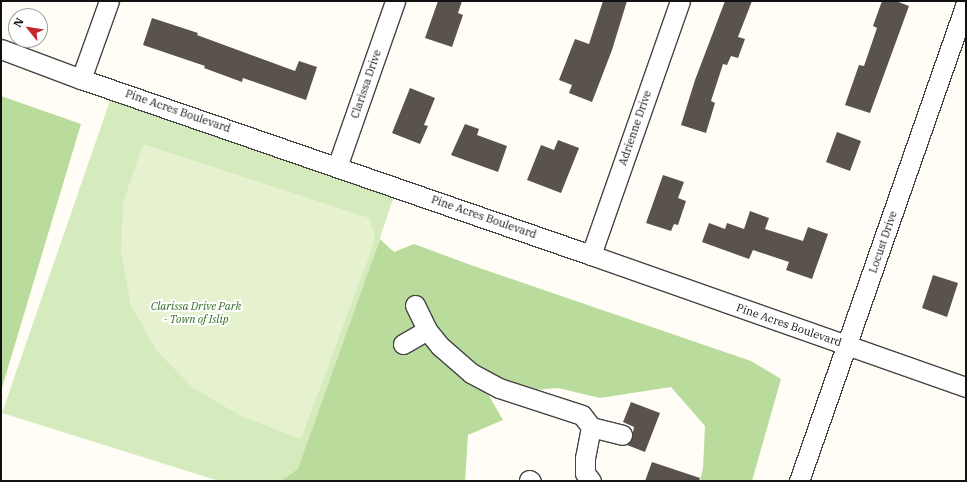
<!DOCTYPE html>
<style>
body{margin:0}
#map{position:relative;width:967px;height:482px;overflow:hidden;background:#fffdf5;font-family:"IBM Plex Serif",serif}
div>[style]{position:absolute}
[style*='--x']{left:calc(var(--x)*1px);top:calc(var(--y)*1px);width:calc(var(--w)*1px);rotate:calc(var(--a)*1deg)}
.green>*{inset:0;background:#d5ebbd}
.forest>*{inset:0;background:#b9dc9c}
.pitch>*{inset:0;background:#e6f2cf}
.building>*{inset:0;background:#5a524d}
.roads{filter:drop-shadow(1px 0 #444) drop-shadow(-1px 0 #444) drop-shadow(0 1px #444) drop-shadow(0 -1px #444)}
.minor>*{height:19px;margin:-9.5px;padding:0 9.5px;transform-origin:9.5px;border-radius:9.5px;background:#fff}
span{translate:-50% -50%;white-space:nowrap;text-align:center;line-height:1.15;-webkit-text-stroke:4px #fff;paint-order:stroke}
.street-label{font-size:11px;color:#111}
.park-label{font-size:11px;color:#2f6b1f;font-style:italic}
.frame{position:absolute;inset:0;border:2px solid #111;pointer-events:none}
.north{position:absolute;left:8px;top:8px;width:40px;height:40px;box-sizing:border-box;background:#fff;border:1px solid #a0a0a0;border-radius:50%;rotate:300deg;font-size:11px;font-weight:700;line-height:16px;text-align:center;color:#111}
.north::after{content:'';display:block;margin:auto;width:14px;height:18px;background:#c4262e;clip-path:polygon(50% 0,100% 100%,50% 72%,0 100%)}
</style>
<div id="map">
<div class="green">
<div style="clip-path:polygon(114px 89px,397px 187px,299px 481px,219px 481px,2px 413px)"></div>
</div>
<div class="forest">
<div style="clip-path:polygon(1px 96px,81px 124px,1px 391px)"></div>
<div style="clip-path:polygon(380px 239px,394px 252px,414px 244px,468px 264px,751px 361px,781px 379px,752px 481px,700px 481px,703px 468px,705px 426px,671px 387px,600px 398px,558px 388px,488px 394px,503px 420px,468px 435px,465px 481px,281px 481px,298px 469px)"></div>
</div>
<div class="pitch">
<div style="clip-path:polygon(143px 144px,369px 218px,375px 236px,371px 251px,301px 439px,243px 417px,193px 388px,157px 351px,131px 306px,121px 253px,123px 203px)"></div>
</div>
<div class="building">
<div style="clip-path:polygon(438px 1px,462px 1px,458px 13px,463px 15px,452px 47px,425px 38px)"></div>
<div style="clip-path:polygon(603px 1px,627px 1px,612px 50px,592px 102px,569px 93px,572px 85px,559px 80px,575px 39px,589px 44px)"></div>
<div style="clip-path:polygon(725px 1px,752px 1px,738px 37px,745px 39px,738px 58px,731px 56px,727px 65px,723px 64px,711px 101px,715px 103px,706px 133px,681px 125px,695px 80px)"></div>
<div style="clip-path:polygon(882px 1px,896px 1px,909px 6px,870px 113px,845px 105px,859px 65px,864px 66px,877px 28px,873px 26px)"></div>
<div style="clip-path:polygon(152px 18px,198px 33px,197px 35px,295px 71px,299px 61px,317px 67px,306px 100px,243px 78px,242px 82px,204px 68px,205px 66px,143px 45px)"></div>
<div style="clip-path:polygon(410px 88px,435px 98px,424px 125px,428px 126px,420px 144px,392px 133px)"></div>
<div style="clip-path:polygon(465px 124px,479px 129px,477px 135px,507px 146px,498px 172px,451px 155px)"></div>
<div style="clip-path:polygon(837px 132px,861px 141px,850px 171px,826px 162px)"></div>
<div style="clip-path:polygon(558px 140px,579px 148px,561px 193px,527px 180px,541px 145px,554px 150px)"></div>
<div style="clip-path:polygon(663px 175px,684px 182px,678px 198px,686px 201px,678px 225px,674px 224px,671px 231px,646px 223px)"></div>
<div style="clip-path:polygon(750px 211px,769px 218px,765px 229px,803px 241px,808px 227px,828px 234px,812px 279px,786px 270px,789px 262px,753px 250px,749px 259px,702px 242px,709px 223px,725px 229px,727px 223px,744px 229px)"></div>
<div style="clip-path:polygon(933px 275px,958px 283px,947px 317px,922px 308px)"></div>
<div style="clip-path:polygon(631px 402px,660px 413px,645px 452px,627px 445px,632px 438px,634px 427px,623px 422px)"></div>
<div style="clip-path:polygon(652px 462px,700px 478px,699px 481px,645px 481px)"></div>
</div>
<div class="roads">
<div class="minor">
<div style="--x:1;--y:49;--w:85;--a:20.6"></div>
<div style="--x:81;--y:79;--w:540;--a:19.04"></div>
<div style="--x:591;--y:255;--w:398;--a:19.4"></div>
<div style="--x:81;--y:79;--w:83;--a:-70.3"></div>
<div style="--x:337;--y:167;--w:176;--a:-70.7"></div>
<div style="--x:591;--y:255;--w:269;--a:-70.7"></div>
<div style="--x:415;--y:305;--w:28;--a:64"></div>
<div style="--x:403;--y:344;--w:28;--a:-30"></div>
<div style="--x:427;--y:330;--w:21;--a:51"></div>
<div style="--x:440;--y:346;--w:41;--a:41.1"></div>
<div style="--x:471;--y:373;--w:32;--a:28"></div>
<div style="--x:499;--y:388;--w:87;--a:18"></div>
<div style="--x:582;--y:415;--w:15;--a:53"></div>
<div style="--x:529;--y:480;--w:2;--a:27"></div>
<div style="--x:591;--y:481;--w:10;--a:-127"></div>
<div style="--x:585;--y:473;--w:15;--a:-90"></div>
<div style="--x:585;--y:458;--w:32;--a:-79"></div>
<div style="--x:591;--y:427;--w:32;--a:14"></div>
<div style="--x:799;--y:481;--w:506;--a:-70.74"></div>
</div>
</div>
<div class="street-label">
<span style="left:366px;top:84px;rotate:-71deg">Clarissa Drive</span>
<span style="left:178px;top:111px;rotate:19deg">Pine Acres Boulevard</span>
<span style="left:635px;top:128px;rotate:-71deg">Adrienne Drive</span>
<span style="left:484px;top:217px;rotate:19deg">Pine Acres Boulevard</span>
<span style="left:883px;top:242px;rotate:-71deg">Locust Drive</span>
<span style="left:789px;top:325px;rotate:19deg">Pine Acres Boulevard</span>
</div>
<div class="park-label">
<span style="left:196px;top:313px">Clarissa Drive Park<br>- Town of Islip</span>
</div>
<div class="frame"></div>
<div class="north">N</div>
</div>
